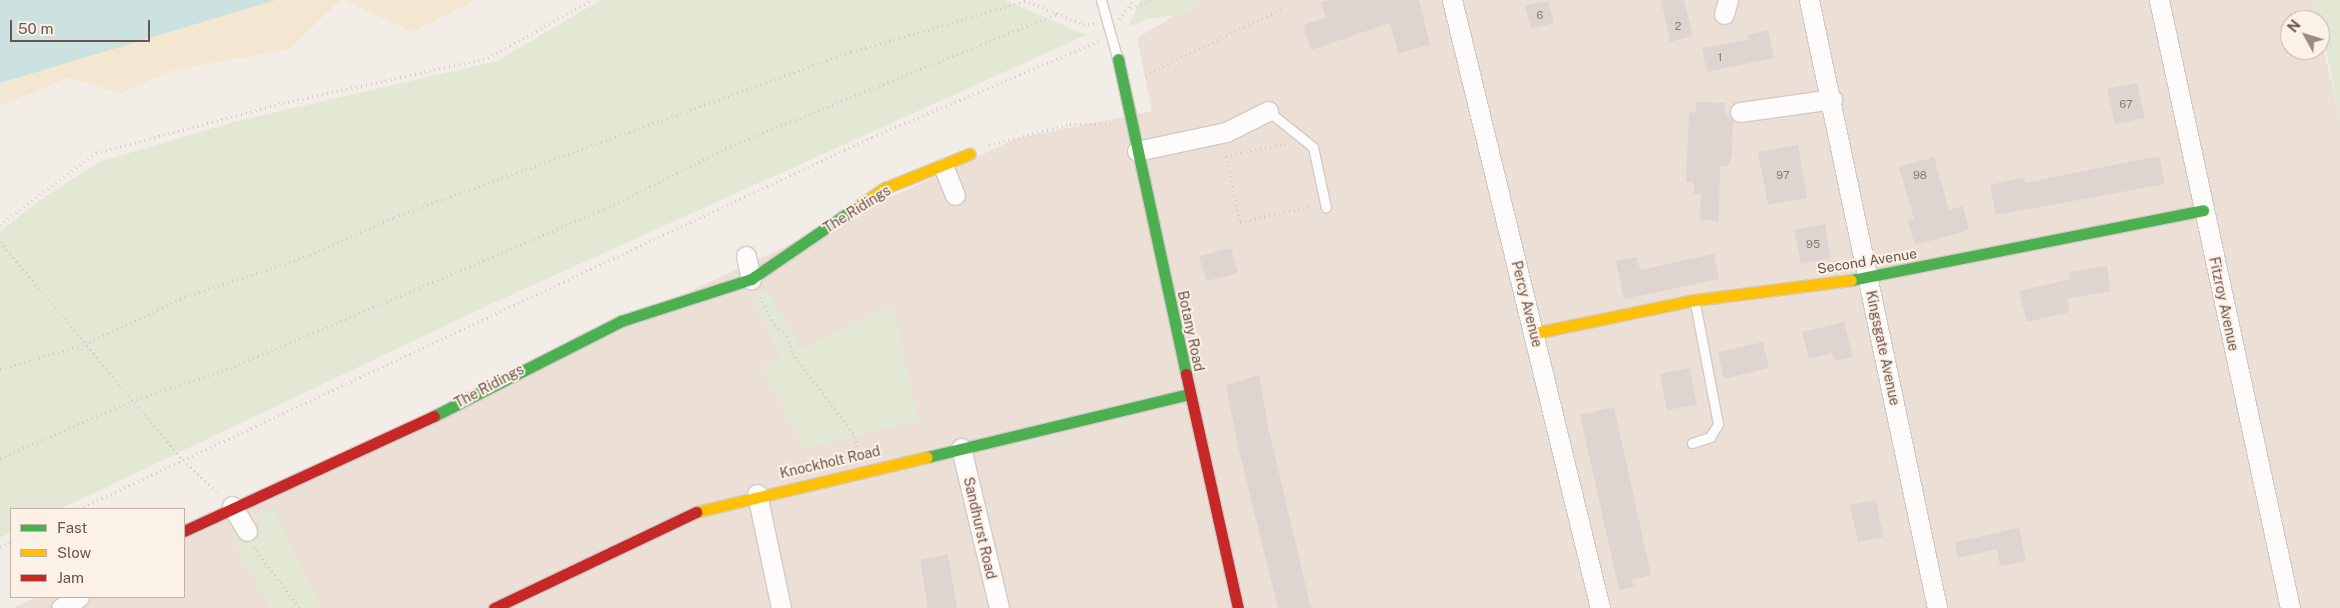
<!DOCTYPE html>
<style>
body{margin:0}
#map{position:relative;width:2340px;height:608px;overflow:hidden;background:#f3ede7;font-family:"Public Sans",sans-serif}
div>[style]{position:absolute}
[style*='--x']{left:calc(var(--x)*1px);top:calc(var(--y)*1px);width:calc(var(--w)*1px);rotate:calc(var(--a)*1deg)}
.residential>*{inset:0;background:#ecdfd5}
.green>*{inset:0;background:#e2e8d3}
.sand>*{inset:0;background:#f4e7d2}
.water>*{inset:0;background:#cbe2e1}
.building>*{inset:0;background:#dfd5d0}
.path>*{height:3px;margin-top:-1.5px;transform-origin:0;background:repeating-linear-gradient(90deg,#d4ccc9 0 1px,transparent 0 5px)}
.roads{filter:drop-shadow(1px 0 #d2cac6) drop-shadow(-1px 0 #d2cac6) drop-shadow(0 1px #d2cac6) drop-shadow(0 -1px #d2cac6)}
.lane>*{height:9px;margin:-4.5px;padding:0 4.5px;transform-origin:4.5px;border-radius:4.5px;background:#fdfcfb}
.street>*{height:19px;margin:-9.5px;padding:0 9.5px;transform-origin:9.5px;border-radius:9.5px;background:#fdfcfb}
.fast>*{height:11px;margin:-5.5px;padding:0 5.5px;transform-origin:5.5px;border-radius:5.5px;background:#4caf50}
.slow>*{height:11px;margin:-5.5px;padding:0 5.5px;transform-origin:5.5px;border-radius:5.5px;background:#ffc107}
.jam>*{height:11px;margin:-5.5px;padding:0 5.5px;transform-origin:5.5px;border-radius:5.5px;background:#c62828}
span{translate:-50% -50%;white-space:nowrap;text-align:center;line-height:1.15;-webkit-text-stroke:4px #fcf1e7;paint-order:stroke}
.number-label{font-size:11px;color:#8a766f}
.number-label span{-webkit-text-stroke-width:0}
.street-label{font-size:14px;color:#6c534c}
.legend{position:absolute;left:10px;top:508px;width:175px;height:90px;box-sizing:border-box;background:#fcf1e7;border:1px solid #c2b2a9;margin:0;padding:6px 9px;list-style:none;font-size:15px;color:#6c534c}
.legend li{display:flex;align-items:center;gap:10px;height:25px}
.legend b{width:25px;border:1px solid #c2b2a9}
.north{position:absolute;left:2280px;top:10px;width:50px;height:50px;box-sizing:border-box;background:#fcf1e7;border:1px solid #c2b2a9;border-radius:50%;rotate:309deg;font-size:14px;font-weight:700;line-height:20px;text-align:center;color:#6c534c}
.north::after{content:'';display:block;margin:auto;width:18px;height:22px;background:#9b8982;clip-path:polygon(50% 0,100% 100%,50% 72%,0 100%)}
.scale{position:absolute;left:10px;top:20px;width:140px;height:22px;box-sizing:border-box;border:2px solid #6c534c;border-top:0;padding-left:6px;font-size:15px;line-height:18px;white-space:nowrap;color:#6c534c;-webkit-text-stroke:4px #fcf1e7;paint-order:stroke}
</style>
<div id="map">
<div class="residential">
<div style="clip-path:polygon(1201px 0,2311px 0,2316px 20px,2290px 20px,2290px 50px,2320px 50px,2320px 36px,2340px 117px,2340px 608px,13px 608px,37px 597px,184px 597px,184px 528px,1015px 139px,1152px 111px,1137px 38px)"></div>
</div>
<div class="green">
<div style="clip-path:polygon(601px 0,1005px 0,1086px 35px,493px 303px,60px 509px,11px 509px,11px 532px,0 538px,0 232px,37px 202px,99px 162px,234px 122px,497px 61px)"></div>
<div style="clip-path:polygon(1141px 0,1207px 0,1184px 14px,1148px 19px,1128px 27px)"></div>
<div style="clip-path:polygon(2311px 0,2340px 0,2340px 117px,2320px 20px,2316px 20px)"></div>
<div style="clip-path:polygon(767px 290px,802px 349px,893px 305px,918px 421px,804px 448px,762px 366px,781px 358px,753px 297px)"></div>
<div style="clip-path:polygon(273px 507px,321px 608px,269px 608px,232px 537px,259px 526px,258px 516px)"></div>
</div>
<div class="sand">
<div style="clip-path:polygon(0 0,340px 0,290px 49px,175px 70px,121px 93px,67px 78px,0 106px)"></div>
<div style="clip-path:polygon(343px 0,476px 0,412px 32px)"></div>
</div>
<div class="water">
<div style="clip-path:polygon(0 0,276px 0,0 83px)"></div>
</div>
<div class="building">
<div style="clip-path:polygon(1329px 0,1419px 0,1430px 45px,1398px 53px,1390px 23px,1311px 50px,1303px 25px,1326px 18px,1321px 2px)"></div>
<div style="clip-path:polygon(1661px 0,1684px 0,1693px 36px,1670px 42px)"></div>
<div style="clip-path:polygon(1548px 1px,1554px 23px,1531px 29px,1525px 6px)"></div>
<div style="clip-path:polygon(1768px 30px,1774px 58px,1707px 72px,1702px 48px,1748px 40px,1747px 35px)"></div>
<div style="clip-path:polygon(2137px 83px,2145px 118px,2115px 124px,2107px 89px)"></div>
<div style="clip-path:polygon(1696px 102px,1725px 103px,1725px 114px,1733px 120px,1732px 155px,1728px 166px,1720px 166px,1719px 221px,1700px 220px,1701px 194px,1694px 194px,1694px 182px,1686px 182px,1689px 112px,1696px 113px)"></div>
<div style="clip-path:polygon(1798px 145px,1807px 198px,1768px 205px,1758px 152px)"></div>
<div style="clip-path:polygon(2159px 156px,2165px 184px,1996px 215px,1990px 185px,2024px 177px,2025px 183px)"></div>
<div style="clip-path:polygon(1934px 157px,1949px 210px,1963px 206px,1969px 230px,1915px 245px,1908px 221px,1914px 219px,1899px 167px)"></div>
<div style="clip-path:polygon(1825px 224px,1831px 258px,1801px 264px,1794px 230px)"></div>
<div style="clip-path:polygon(1231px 248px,1238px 273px,1207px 281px,1199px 256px)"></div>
<div style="clip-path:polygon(1714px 254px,1719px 279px,1624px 299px,1616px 261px,1637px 257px,1640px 270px)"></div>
<div style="clip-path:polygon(2107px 266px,2111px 291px,2067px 299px,2070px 312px,2027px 322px,2019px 291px,2071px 279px,2069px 272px)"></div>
<div style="clip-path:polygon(1844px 322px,1853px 357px,1834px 361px,1832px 353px,1809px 359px,1802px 332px)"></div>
<div style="clip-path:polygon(1763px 342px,1769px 368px,1724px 379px,1718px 352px)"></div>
<div style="clip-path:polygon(1690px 368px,1697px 405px,1667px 410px,1660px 374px)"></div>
<div style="clip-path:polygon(1259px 375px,1269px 431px,1311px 608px,1278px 608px,1238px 446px,1226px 385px)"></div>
<div style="clip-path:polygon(1614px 407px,1651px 575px,1632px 580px,1634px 587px,1619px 590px,1580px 415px)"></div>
<div style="clip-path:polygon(1876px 500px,1883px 537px,1858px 542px,1850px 505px)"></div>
<div style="clip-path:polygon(2019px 528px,2026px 561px,2000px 566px,1997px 549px,1958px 558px,1955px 542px)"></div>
<div style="clip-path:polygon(948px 554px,957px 608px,928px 608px,920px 560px)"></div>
</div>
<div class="path">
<div style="--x:1024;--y:0;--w:64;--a:22.1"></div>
<div style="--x:1083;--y:24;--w:13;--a:0"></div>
<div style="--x:1131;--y:8;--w:22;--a:-22"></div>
<div style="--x:1119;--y:19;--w:24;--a:-54"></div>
<div style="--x:1145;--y:75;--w:151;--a:-25.9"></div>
<div style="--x:989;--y:145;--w:84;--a:-14.5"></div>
<div style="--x:1070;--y:124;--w:42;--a:0"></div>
<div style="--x:1225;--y:151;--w:5;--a:79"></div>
<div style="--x:1226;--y:156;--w:63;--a:-11.8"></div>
<div style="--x:1226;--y:156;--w:67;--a:78"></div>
<div style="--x:1240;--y:222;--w:74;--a:-12.5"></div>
<div style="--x:0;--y:225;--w:120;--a:-36.9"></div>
<div style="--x:96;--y:153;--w:194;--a:-15"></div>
<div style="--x:283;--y:103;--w:210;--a:-12.4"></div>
<div style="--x:488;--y:58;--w:118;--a:-29.4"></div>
<div style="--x:0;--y:242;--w:285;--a:50"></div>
<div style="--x:183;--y:460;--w:47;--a:43.3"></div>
<div style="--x:760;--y:297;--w:32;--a:62"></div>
<div style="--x:775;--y:325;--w:17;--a:40"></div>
<div style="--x:788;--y:336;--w:17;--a:77"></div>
<div style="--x:792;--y:353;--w:104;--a:52.8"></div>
<div style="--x:855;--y:436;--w:15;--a:79"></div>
<div style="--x:0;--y:369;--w:89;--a:-16.4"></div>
<div style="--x:85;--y:344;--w:110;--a:-25.2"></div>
<div style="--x:185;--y:297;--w:132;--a:-18.6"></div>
<div style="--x:310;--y:255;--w:92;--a:-24.3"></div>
<div style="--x:394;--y:217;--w:486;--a:-19.9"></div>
<div style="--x:851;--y:52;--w:181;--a:-16.3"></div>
<div style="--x:0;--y:458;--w:144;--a:-23.4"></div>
<div style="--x:132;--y:401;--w:103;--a:-18.6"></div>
<div style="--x:230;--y:368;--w:407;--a:-23"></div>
<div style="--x:605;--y:209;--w:140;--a:-26.7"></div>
<div style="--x:730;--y:146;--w:353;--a:-22"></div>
<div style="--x:79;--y:509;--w:876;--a:-25.13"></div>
<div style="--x:872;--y:137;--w:246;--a:-22.9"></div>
<div style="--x:0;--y:547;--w:12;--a:-24"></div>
<div style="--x:253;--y:547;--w:76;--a:53"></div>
</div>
<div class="roads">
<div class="lane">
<div style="--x:1101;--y:0;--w:59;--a:74.3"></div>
<div style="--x:1268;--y:111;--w:58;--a:38.7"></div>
<div style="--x:1313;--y:147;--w:62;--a:78"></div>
<div style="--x:1692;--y:443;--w:19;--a:-18"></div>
<div style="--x:1710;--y:437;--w:15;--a:-58"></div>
<div style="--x:1718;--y:424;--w:123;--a:-100.8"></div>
</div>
<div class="street">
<div style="--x:1452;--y:0;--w:626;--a:76.32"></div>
<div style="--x:1809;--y:0;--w:621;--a:78.11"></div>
<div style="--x:2159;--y:0;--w:622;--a:77.84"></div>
<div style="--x:1724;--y:14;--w:15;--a:-74"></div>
<div style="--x:1740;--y:112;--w:93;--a:-8"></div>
<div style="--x:1137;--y:151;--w:91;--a:-12.1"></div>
<div style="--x:1226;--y:132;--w:47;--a:-26.6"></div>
<div style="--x:944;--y:168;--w:29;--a:68"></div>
<div style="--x:746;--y:256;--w:24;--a:78"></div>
<div style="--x:961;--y:448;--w:164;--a:76.6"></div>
<div style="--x:757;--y:494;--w:116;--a:78.1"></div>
<div style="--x:232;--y:506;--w:29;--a:59"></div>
<div style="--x:61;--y:608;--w:21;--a:-31"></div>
</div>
<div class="fast">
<div style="--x:1118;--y:59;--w:322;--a:77.8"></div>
<div style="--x:1851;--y:280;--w:359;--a:-11.2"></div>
<div style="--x:434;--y:416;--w:210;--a:-26.9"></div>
<div style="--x:621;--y:321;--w:137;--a:-17.9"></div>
<div style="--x:751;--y:279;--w:122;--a:-34.3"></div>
<div style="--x:927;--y:457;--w:270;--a:-13.5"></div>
</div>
<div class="slow">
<div style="--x:852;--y:210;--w:40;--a:-34"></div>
<div style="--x:885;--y:188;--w:91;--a:-22"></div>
<div style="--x:1535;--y:333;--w:163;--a:-11.7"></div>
<div style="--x:1695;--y:300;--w:157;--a:-7.3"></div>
<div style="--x:696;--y:512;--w:237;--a:-13.4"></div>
</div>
<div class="jam">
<div style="--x:1186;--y:374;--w:240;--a:77.5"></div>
<div style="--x:184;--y:531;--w:275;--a:-24.7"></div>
<div style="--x:494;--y:608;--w:224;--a:-25.4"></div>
</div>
</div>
<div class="number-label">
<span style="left:1540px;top:15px">6</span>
<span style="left:1678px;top:26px">2</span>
<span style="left:1720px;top:57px">1</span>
<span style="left:2126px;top:104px">67</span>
<span style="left:1783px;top:175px">97</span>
<span style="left:1920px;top:175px">98</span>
<span style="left:1813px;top:244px">95</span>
</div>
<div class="street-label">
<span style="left:857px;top:209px;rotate:-32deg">The Ridings</span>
<span style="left:1867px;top:261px;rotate:-9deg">Second Avenue</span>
<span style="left:1527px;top:304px;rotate:76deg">Percy Avenue</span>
<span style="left:2224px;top:304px;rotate:78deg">Fitzroy Avenue</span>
<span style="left:1191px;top:331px;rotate:78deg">Botany Road</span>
<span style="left:1883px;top:348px;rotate:78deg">Kingsgate Avenue</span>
<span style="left:489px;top:386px;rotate:-28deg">The Ridings</span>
<span style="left:830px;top:462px;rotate:-13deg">Knockholt Road</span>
<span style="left:980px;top:528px;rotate:77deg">Sandhurst Road</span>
</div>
<ul class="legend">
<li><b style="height:6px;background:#4caf50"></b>Fast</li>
<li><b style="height:6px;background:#ffc107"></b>Slow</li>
<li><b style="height:6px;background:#c62828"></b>Jam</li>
</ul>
<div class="north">N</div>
<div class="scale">50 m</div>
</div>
